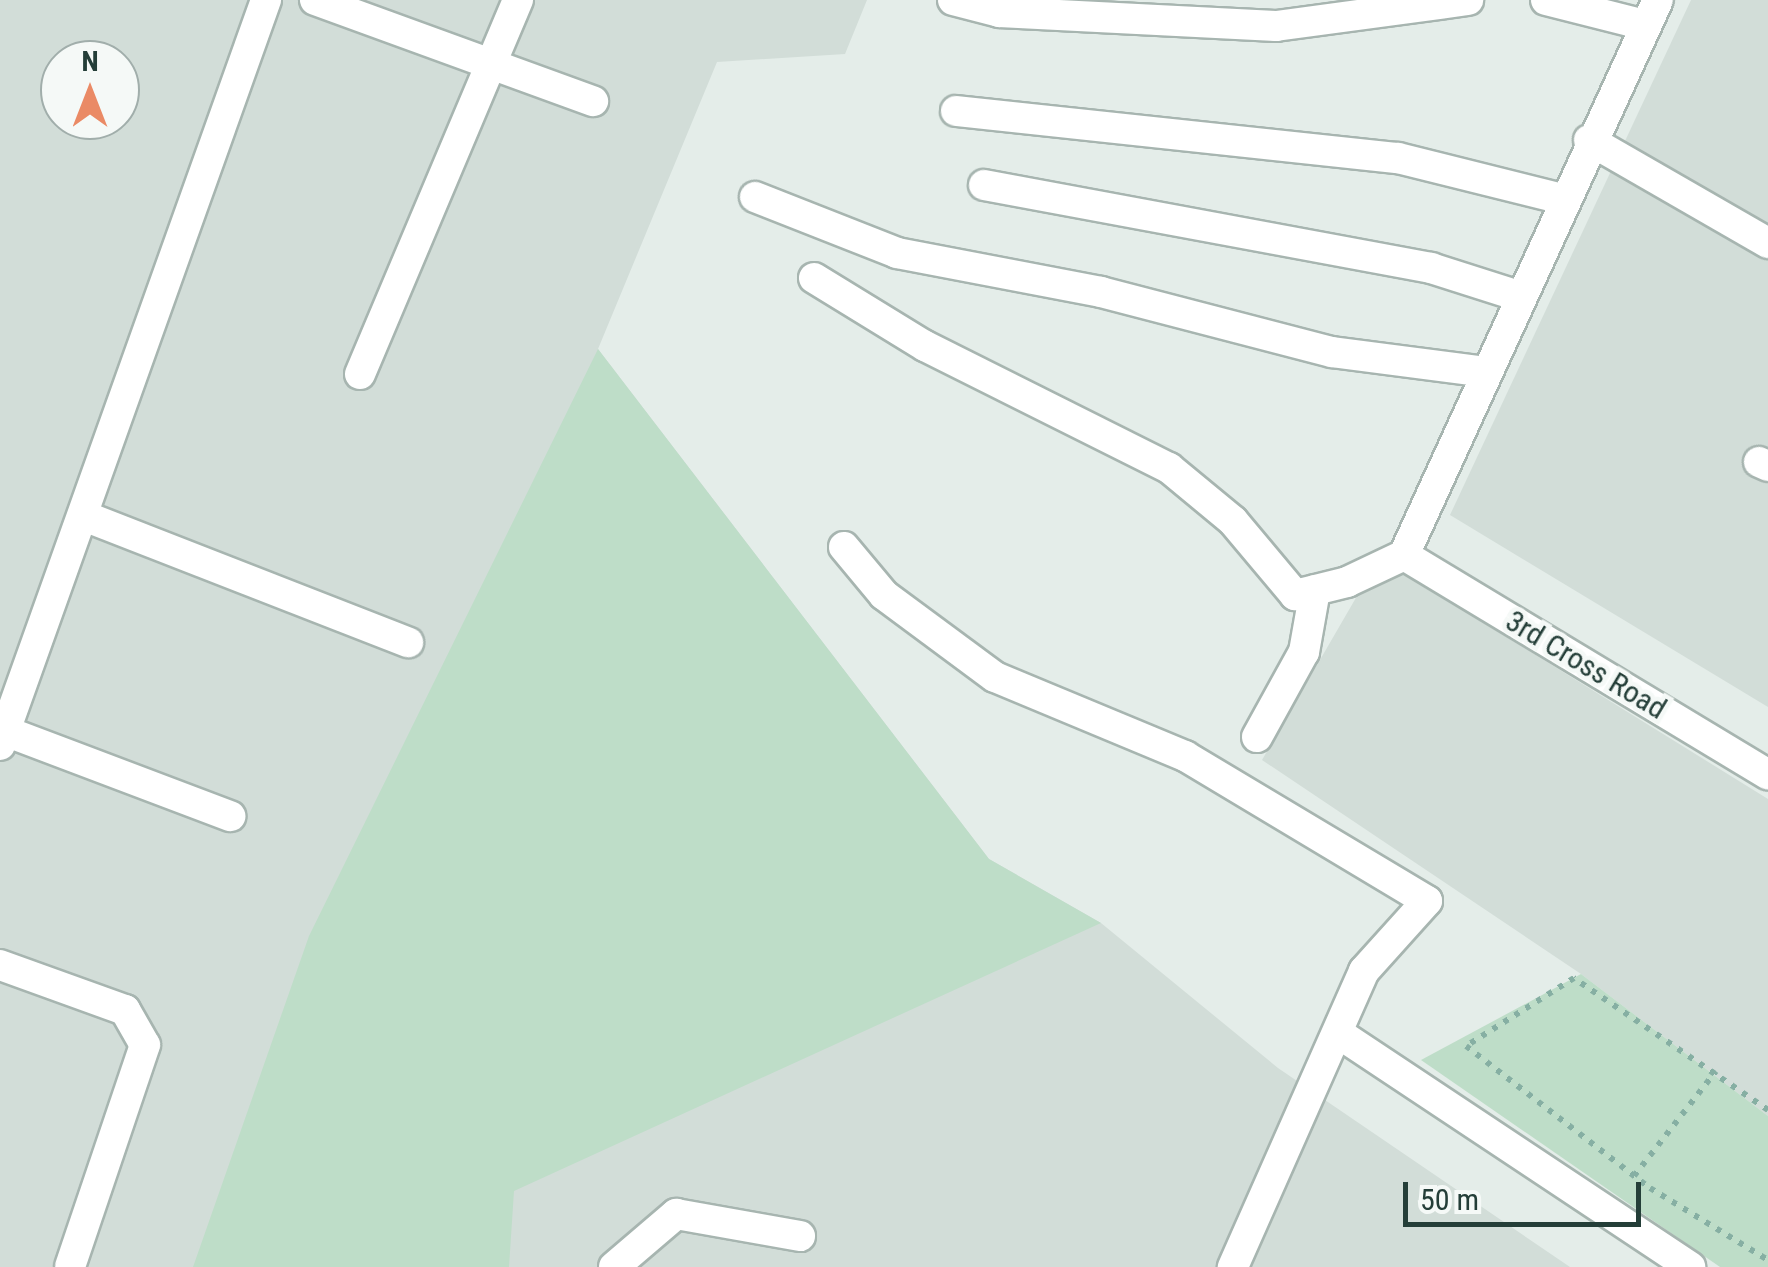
<!DOCTYPE html>
<style>
body{margin:0}
#map{position:relative;width:1768px;height:1267px;overflow:hidden;background:#e4ede9;font-family:"Roboto Condensed",sans-serif}
div>[style]{position:absolute}
[style*='--x']{left:calc(var(--x)*1px);top:calc(var(--y)*1px);width:calc(var(--w)*1px);rotate:calc(var(--a)*1deg)}
.built>*{inset:0;background:#d2ddd8}
.green>*{inset:0;background:#beddc8}
.path>*{height:6px;margin-top:-3px;transform-origin:0;background:repeating-linear-gradient(90deg,#86afa3 0 5px,transparent 0 13px)}
.roads{filter:drop-shadow(2px 0 #a7b5b0) drop-shadow(-2px 0 #a7b5b0) drop-shadow(0 2px #a7b5b0) drop-shadow(0 -2px #a7b5b0)}
.minor>*{height:30px;margin:-15px;padding:0 15px;transform-origin:15px;border-radius:15px;background:#fff}
span{translate:-50% -50%;white-space:nowrap;text-align:center;line-height:1.15;-webkit-text-stroke:9px #f5f9f7;paint-order:stroke}
.street-label{font-size:30px;color:#243e38}
.north{position:absolute;left:40px;top:40px;width:100px;height:100px;box-sizing:border-box;background:#f5f9f7;border:2px solid #a1aeab;border-radius:50%;rotate:0deg;font-size:28px;font-weight:700;line-height:40px;text-align:center;color:#243e38}
.north::after{content:'';display:block;margin:auto;width:35px;height:45px;background:#ea8a65;clip-path:polygon(50% 0,100% 100%,50% 72%,0 100%)}
.scale{position:absolute;left:1403px;top:1182px;width:238px;height:45px;box-sizing:border-box;border:5px solid #243e38;border-top:0;padding-left:12px;font-size:30px;line-height:35px;white-space:nowrap;color:#243e38;-webkit-text-stroke:8px #f5f9f7;paint-order:stroke}
</style>
<div id="map">
<div class="built">
<div style="clip-path:polygon(evenodd,0 0,867px 0,845px 54px,717px 62px,598px 349px,989px 859px,1101px 923px,1278px 1068px,1570px 1267px,0 1267px,0 0,60px 60px,120px 60px,120px 120px,60px 120px,60px 60px)"></div>
<div style="clip-path:polygon(1691px 0,1768px 0,1768px 707px,1450px 515px)"></div>
<div style="clip-path:polygon(1379px 558px,1768px 799px,1768px 1116px,1581px 974px,1262px 760px)"></div>
</div>
<div class="green">
<div style="clip-path:polygon(598px 349px,989px 859px,1101px 923px,514px 1191px,509px 1267px,193px 1267px,309px 936px)"></div>
<div style="clip-path:polygon(1581px 974px,1768px 1116px,1768px 1267px,1720px 1267px,1421px 1060px)"></div>
</div>
<div class="path">
<div style="--x:1768;--y:1110;--w:235;--a:-145.8"></div>
<div style="--x:1574;--y:978;--w:128;--a:147.8"></div>
<div style="--x:1466;--y:1046;--w:232;--a:37.7"></div>
<div style="--x:1650;--y:1188;--w:138;--a:31.4"></div>
<div style="--x:1634;--y:1176;--w:133;--a:-52"></div>
</div>
<div class="roads">
<div class="minor">
<div style="--x:315;--y:0;--w:296;--a:20"></div>
<div style="--x:953;--y:0;--w:48;--a:14.6"></div>
<div style="--x:999;--y:12;--w:277;--a:2.9"></div>
<div style="--x:1276;--y:26;--w:194;--a:-7.7"></div>
<div style="--x:1546;--y:0;--w:102;--a:14.2"></div>
<div style="--x:956;--y:111;--w:444;--a:6.1"></div>
<div style="--x:1398;--y:158;--w:169;--a:14"></div>
<div style="--x:1589;--y:140;--w:207;--a:29.9"></div>
<div style="--x:984;--y:185;--w:455;--a:10.5"></div>
<div style="--x:1431;--y:268;--w:92;--a:17.7"></div>
<div style="--x:755;--y:197;--w:153;--a:21.5"></div>
<div style="--x:897;--y:253;--w:208;--a:10.8"></div>
<div style="--x:1101;--y:292;--w:239;--a:14.6"></div>
<div style="--x:1332;--y:352;--w:155;--a:7.4"></div>
<div style="--x:814;--y:278;--w:130;--a:31.5"></div>
<div style="--x:925;--y:346;--w:273;--a:26.6"></div>
<div style="--x:1169;--y:468;--w:83;--a:39.6"></div>
<div style="--x:1233;--y:521;--w:97;--a:50"></div>
<div style="--x:1295;--y:595;--w:54;--a:-14"></div>
<div style="--x:1347;--y:582;--w:63;--a:-25.3"></div>
<div style="--x:1404;--y:555;--w:610;--a:-65.41"></div>
<div style="--x:360;--y:374;--w:406;--a:-67.1"></div>
<div style="--x:1759;--y:462;--w:10;--a:24"></div>
<div style="--x:84;--y:516;--w:348;--a:21.3"></div>
<div style="--x:844;--y:547;--w:62;--a:50.2"></div>
<div style="--x:884;--y:595;--w:138;--a:36.5"></div>
<div style="--x:995;--y:677;--w:206;--a:22.6"></div>
<div style="--x:1185;--y:756;--w:282;--a:30.9"></div>
<div style="--x:1427;--y:901;--w:94;--a:132"></div>
<div style="--x:1364;--y:971;--w:324;--a:113.9"></div>
<div style="--x:1404;--y:555;--w:425;--a:31.1"></div>
<div style="--x:5;--y:731;--w:241;--a:20.7"></div>
<div style="--x:1257;--y:737;--w:97;--a:-61.1"></div>
<div style="--x:1304;--y:652;--w:63;--a:-79.9"></div>
<div style="--x:0;--y:745;--w:791;--a:-70.35"></div>
<div style="--x:0;--y:965;--w:133;--a:19.8"></div>
<div style="--x:125;--y:1010;--w:40;--a:60.3"></div>
<div style="--x:145;--y:1045;--w:234;--a:108.7"></div>
<div style="--x:1338;--y:1033;--w:423;--a:33.6"></div>
<div style="--x:614;--y:1267;--w:82;--a:-40.5"></div>
<div style="--x:676;--y:1214;--w:126;--a:10.1"></div>
</div>
</div>
<div class="street-label">
<span style="left:1586px;top:665px;rotate:31deg">3rd Cross Road</span>
</div>
<div class="north">N</div>
<div class="scale">50 m</div>
</div>
